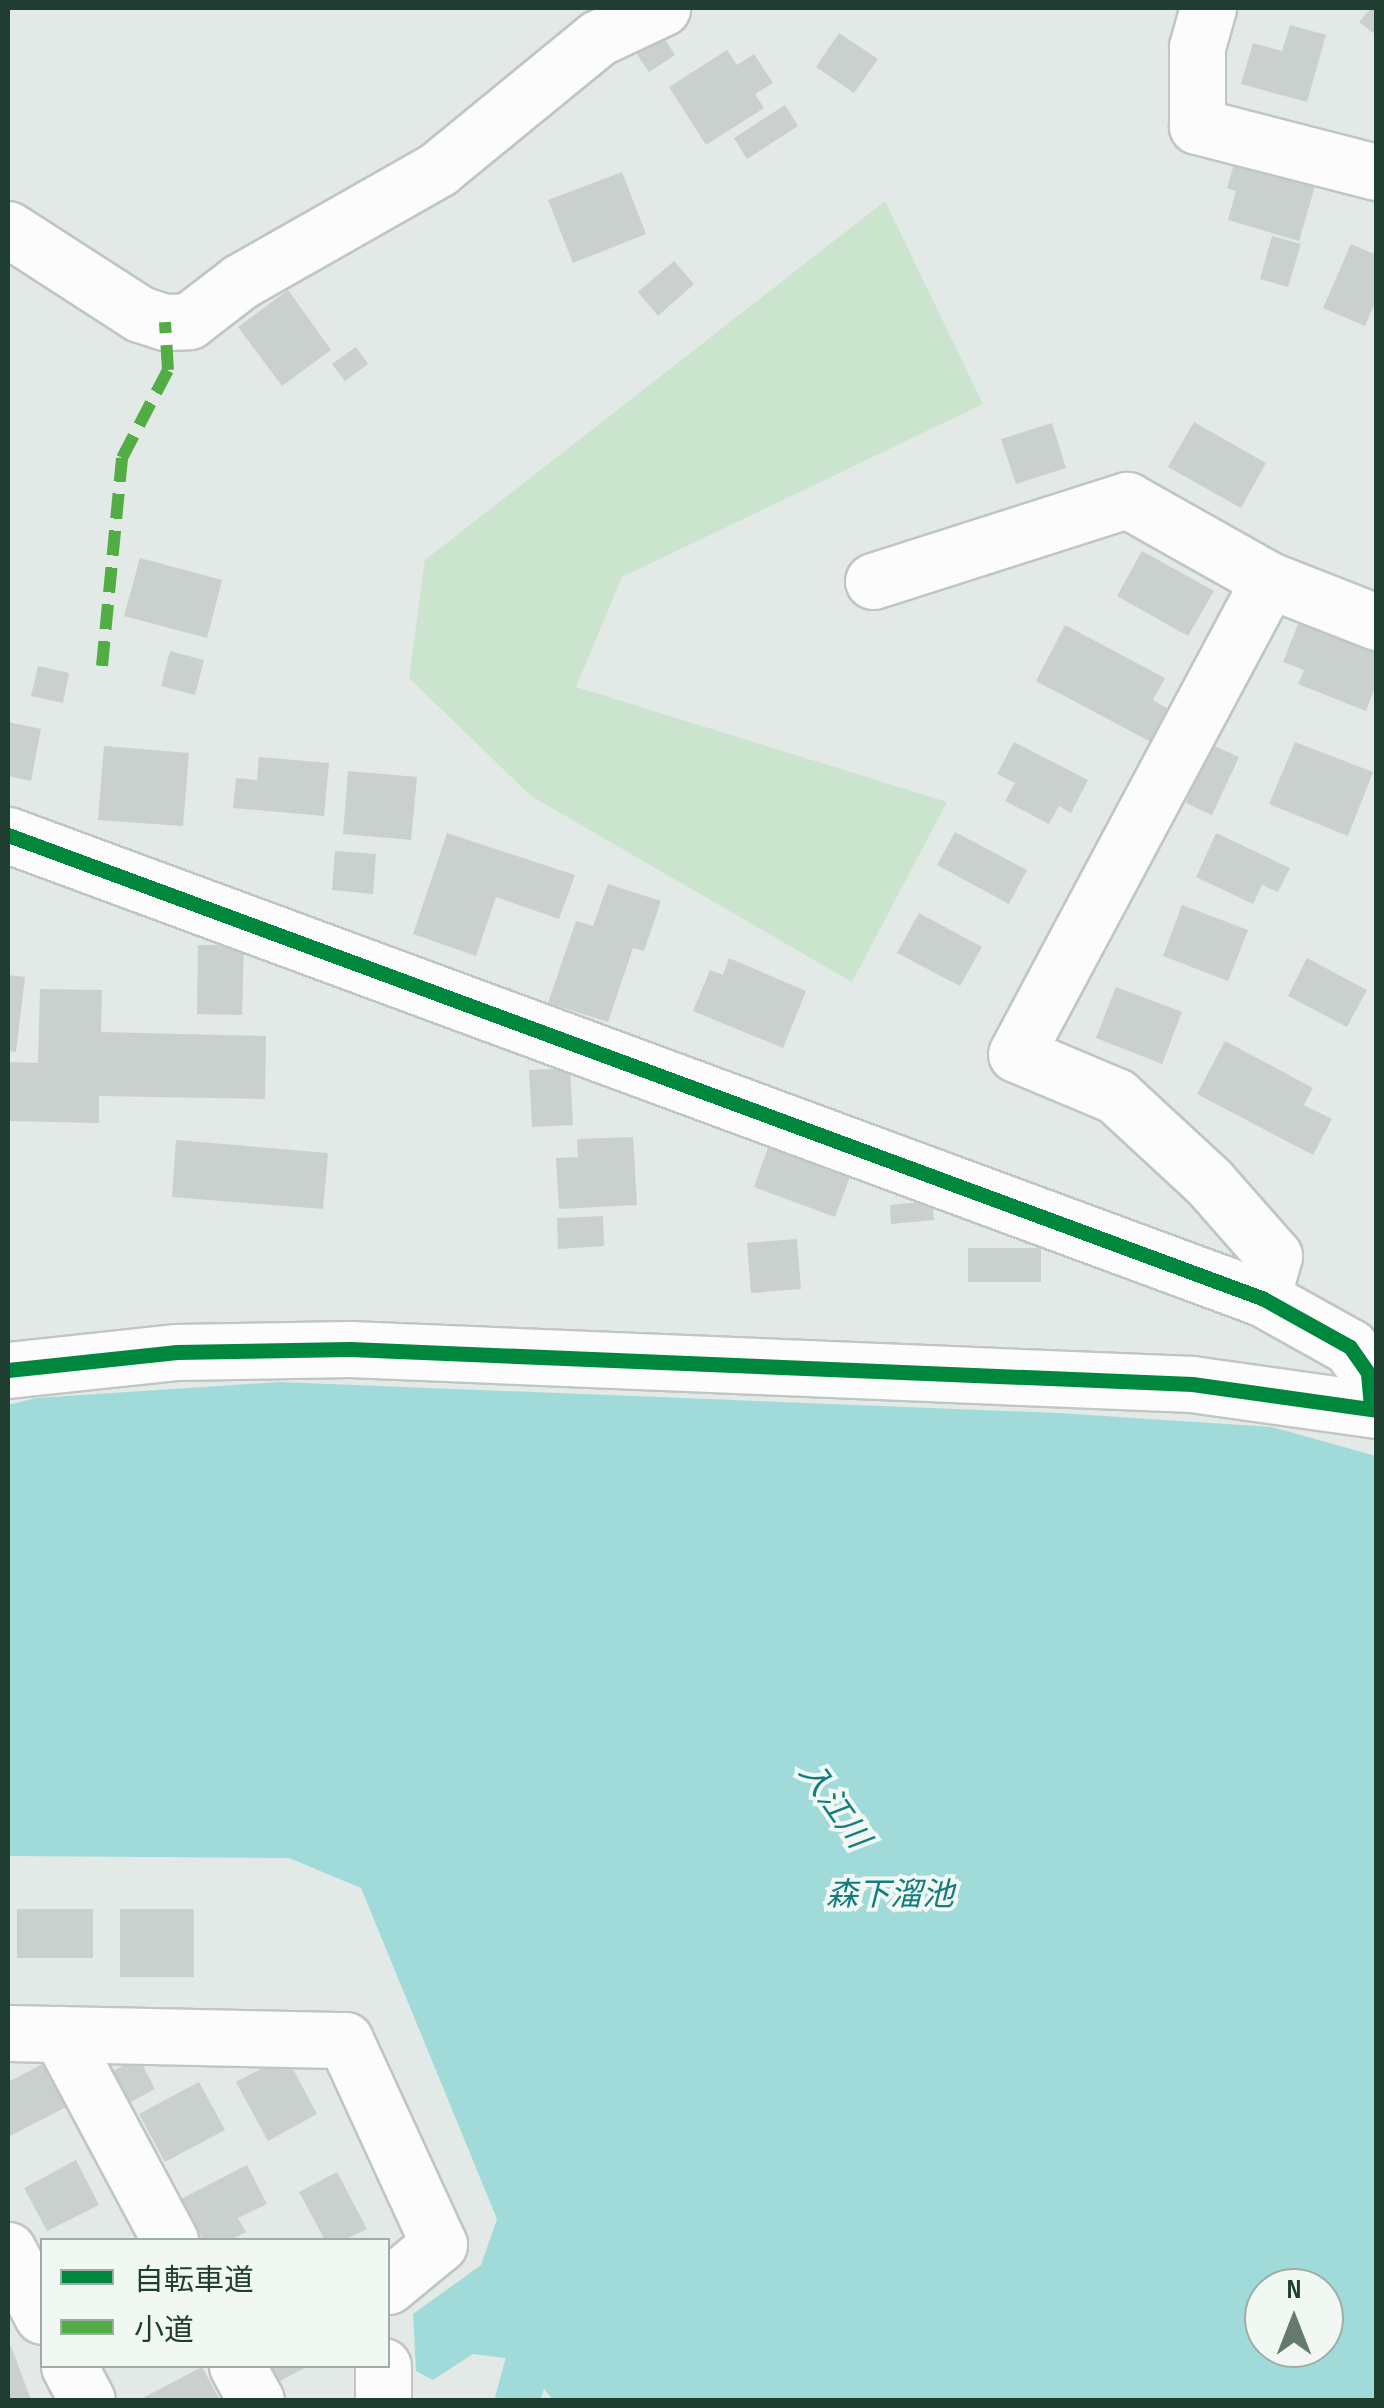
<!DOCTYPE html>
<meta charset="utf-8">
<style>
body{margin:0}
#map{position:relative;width:1384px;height:2408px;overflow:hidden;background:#e3e9e6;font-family:"Sofia Sans Condensed","Noto Sans JP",sans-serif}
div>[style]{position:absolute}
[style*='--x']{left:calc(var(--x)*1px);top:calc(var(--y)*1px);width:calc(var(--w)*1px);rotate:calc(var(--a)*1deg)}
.green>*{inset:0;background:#cbe4ce}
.water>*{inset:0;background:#a0dbda}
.canal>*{height:45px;margin:-22.5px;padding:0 22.5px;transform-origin:22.5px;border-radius:22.5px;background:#a0dbda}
.building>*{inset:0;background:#cad0cd}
.roads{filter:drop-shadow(2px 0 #c0c6c3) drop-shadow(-2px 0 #c0c6c3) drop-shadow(0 2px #c0c6c3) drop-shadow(0 -2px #c0c6c3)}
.minor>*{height:55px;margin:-27.5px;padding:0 27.5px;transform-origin:27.5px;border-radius:27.5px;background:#fbfcfb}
.quiet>*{height:12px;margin-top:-6px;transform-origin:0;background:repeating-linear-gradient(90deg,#52ad45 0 25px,transparent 0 37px)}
.cycleway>*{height:15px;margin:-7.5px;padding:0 7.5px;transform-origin:7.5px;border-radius:7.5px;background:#00873e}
span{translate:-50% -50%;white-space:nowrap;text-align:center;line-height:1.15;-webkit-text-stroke:8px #f1f8f3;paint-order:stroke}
.water-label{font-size:32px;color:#157d7e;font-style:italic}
.frame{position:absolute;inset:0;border:10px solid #1f3e31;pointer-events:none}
.legend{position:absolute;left:40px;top:2238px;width:350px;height:130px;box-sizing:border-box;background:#f1f8f3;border:2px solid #9daea5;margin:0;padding:12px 18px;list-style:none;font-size:30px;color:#1f3e31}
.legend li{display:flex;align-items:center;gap:20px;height:50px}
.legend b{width:50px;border:2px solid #9daea5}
.north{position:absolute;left:1244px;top:2268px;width:100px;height:100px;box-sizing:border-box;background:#f1f8f3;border:2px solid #9daea5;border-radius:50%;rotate:0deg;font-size:28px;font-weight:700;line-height:40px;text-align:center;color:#1f3e31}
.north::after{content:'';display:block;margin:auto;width:35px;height:45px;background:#647a70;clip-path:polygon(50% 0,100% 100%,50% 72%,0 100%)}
</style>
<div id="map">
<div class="green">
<div style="clip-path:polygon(885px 201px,983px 404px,622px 577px,576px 687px,947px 802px,852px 982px,531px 796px,409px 678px,425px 560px)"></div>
</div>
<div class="water">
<div style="clip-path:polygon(evenodd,279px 1382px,1058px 1413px,1272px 1427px,1376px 1456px,1376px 2400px,553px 2400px,521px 2360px,473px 2354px,433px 2380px,416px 2371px,413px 2314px,481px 2265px,497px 2219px,361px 1888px,289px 1858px,8px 1856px,8px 1405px,36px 1398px,279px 1382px,1264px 2288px,1324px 2288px,1324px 2348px,1264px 2348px,1264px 2288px)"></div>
</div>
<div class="canal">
<div style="--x:517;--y:2400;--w:65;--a:-74.9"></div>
</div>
<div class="building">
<div style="clip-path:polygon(1371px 8px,1376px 8px,1376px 35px,1359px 22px)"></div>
<div style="clip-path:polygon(1290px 25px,1326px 35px,1307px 102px,1241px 84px,1253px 43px,1282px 51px)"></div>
<div style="clip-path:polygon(839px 33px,878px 59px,854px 93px,816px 67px)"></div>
<div style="clip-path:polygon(663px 36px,675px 55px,649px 72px,636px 53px)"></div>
<div style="clip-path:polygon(727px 50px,737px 65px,754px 54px,773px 83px,755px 94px,764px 108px,706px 145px,669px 87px)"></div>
<div style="clip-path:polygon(785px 105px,798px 126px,747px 159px,734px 138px)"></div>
<div style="clip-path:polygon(1234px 164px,1315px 186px,1299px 241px,1228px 220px,1236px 191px,1227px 188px)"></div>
<div style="clip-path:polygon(622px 172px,646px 234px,573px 263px,548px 200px)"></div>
<div style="clip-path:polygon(1272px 236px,1301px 244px,1288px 287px,1260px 279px)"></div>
<div style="clip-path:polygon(1351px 244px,1376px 255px,1376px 300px,1365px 326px,1323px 308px)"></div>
<div style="clip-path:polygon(674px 261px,694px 284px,658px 316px,638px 292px)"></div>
<div style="clip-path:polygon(288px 290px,331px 350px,282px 386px,238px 327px)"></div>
<div style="clip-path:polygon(356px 347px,368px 364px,345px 381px,332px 364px)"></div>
<div style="clip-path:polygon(1194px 422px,1266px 463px,1241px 508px,1168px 467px)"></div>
<div style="clip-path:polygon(1052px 423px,1066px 468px,1016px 484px,1001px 439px)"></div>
<div style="clip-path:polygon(1142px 551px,1214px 591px,1188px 636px,1117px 596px)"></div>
<div style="clip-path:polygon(140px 558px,222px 580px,207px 638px,124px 616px)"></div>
<div style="clip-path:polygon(1301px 617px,1376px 647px,1376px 685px,1366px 711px,1298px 684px,1304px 670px,1283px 662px)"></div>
<div style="clip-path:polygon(1065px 625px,1165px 678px,1153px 700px,1170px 710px,1153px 743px,1036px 681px)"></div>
<div style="clip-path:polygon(170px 651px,204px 660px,195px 695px,161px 686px)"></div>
<div style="clip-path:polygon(38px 666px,69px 673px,63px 703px,31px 696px)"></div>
<div style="clip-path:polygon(8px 722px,41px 729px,31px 781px,8px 776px)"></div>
<div style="clip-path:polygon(1014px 742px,1088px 780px,1071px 813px,1059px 806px,1049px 824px,1005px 801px,1015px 783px,997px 774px)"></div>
<div style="clip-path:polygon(1295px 742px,1373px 772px,1348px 836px,1269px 804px)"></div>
<div style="clip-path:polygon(1212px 745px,1239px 757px,1212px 815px,1186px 803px)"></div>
<div style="clip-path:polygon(104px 746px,189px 753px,183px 826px,98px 820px)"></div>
<div style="clip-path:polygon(259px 757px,329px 763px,324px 816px,233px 808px,236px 778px,257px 780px)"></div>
<div style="clip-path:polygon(348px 771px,417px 777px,411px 840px,343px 834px)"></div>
<div style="clip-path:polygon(955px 832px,1027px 870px,1009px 904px,937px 865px)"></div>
<div style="clip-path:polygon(447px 833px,575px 875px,559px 919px,496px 897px,476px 956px,413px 934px)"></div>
<div style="clip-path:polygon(1216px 833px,1290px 868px,1278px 892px,1262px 885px,1253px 904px,1196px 877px)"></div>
<div style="clip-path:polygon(335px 851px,376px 854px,373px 894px,332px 890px)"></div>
<div style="clip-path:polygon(608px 884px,661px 901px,644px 951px,633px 948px,608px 1022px,548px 1003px,576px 921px,593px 926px)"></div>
<div style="clip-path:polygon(1182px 905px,1248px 930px,1228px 981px,1163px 956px)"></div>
<div style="clip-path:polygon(919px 913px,982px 947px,960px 986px,897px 953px)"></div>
<div style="clip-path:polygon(198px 945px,244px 945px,242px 1015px,197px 1014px)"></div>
<div style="clip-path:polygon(729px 958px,806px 991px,783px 1048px,693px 1011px,710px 970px,723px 975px)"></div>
<div style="clip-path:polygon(1307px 958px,1367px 990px,1347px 1027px,1288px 996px)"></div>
<div style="clip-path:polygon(8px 975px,25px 977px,16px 1052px,8px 1051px)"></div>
<div style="clip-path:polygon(1116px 987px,1182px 1012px,1162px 1064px,1096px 1038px)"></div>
<div style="clip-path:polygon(40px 989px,102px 990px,101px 1032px,266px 1036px,265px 1099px,99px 1096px,99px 1123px,8px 1121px,8px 1062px,38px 1063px)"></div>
<div style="clip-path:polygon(1225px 1041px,1313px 1088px,1304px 1105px,1332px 1119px,1313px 1155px,1197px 1094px)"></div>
<div style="clip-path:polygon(570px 1068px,573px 1125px,532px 1127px,529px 1070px)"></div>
<div style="clip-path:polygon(633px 1137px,637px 1205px,559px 1209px,556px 1158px,578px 1157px,577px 1139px)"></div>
<div style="clip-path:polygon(176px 1140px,328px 1153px,323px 1209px,172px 1197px)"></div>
<div style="clip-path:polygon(770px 1142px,852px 1171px,835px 1217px,754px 1187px)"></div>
<div style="clip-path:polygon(932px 1201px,934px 1220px,891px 1224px,890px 1205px)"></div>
<div style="clip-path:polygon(603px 1216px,604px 1246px,558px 1249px,557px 1218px)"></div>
<div style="clip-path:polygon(797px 1239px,801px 1289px,751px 1293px,747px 1243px)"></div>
<div style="clip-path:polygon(968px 1248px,1041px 1248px,1041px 1282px,968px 1282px)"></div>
<div style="clip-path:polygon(17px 1909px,93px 1909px,93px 1958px,17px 1958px)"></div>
<div style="clip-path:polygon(120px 1909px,194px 1909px,194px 1977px,120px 1977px)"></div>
<div style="clip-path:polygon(286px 2056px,317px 2114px,268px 2141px,236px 2082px)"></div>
<div style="clip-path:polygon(139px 2058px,155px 2089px,125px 2105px,109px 2073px)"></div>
<div style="clip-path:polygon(50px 2060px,72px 2104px,8px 2137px,8px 2082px)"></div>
<div style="clip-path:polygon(199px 2082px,225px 2130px,165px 2162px,139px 2114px)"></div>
<div style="clip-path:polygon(76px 2160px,99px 2205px,47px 2231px,24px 2188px)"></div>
<div style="clip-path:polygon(247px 2165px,267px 2204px,238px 2218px,246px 2232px,230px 2240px,203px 2240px,181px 2199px)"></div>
<div style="clip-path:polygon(337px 2172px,367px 2229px,344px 2240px,325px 2240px,299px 2192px)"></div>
<div style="clip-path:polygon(11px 2346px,31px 2400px,8px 2400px,8px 2348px)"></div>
<div style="clip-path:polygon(267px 2366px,309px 2366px,276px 2383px)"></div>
<div style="clip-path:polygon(202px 2367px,220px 2400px,139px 2400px)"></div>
</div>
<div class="roads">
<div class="minor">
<div style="--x:1208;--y:8;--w:41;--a:105.8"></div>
<div style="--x:1197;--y:47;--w:79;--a:90"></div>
<div style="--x:1197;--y:126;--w:185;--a:14.4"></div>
<div style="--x:8;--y:229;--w:157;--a:32.8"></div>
<div style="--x:140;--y:314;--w:26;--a:18"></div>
<div style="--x:165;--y:322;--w:24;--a:-2"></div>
<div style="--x:189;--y:321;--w:66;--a:-37.6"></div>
<div style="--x:241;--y:281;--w:227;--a:-29.6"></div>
<div style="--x:438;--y:169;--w:207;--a:-39.3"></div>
<div style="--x:598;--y:38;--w:71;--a:-25.1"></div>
<div style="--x:873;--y:581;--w:267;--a:-17.7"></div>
<div style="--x:1127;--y:500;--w:163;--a:29.4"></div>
<div style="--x:1269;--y:580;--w:115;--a:21.4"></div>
<div style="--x:8;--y:835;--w:1337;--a:20.27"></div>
<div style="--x:1262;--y:1298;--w:101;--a:29.1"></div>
<div style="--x:1350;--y:1347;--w:32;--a:55"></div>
<div style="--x:1368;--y:1373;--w:35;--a:85"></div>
<div style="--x:1262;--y:1298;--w:44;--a:-74.1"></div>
<div style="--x:1274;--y:1256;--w:98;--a:-131.3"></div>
<div style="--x:1209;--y:1182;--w:127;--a:-137.2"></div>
<div style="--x:1116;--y:1096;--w:108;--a:-157.2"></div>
<div style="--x:1016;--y:1054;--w:537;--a:-61.91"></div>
<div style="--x:8;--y:1370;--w:170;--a:-6.1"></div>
<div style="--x:177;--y:1352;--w:173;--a:-1"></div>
<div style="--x:350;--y:1349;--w:843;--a:2.38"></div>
<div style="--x:1192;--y:1384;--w:186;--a:8"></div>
<div style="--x:8;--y:2033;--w:337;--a:1.2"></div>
<div style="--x:345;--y:2040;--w:225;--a:65.3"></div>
<div style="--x:439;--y:2244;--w:66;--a:140.5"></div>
<div style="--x:60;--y:2034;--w:234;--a:61.9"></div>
<div style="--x:8;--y:2250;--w:74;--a:62.7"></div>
<div style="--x:69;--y:2366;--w:38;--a:62"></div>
<div style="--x:237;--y:2366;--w:39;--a:61"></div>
<div style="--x:383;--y:2366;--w:34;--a:90"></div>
</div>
</div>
<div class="quiet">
<div style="--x:102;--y:666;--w:209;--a:-84.5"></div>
<div style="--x:122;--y:458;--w:99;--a:-62.4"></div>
<div style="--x:168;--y:370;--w:48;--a:-93.6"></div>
</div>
<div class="cycleway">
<div style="--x:8;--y:835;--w:1337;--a:20.27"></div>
<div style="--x:1262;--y:1298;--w:101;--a:29.1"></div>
<div style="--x:1350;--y:1347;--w:32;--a:55"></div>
<div style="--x:1368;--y:1373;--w:35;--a:85"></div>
<div style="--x:8;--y:1370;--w:170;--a:-6.1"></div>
<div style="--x:177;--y:1352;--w:173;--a:-1"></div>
<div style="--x:350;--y:1349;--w:843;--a:2.38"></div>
<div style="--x:1192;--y:1384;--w:186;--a:8"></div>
</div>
<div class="water-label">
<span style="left:833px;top:1806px;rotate:55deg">入江川</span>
<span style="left:890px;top:1896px">森下溜池</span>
</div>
<div class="frame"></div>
<ul class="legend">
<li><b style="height:12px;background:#00873e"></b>自転車道</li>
<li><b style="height:12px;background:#52ad45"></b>小道</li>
</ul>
<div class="north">N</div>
</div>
